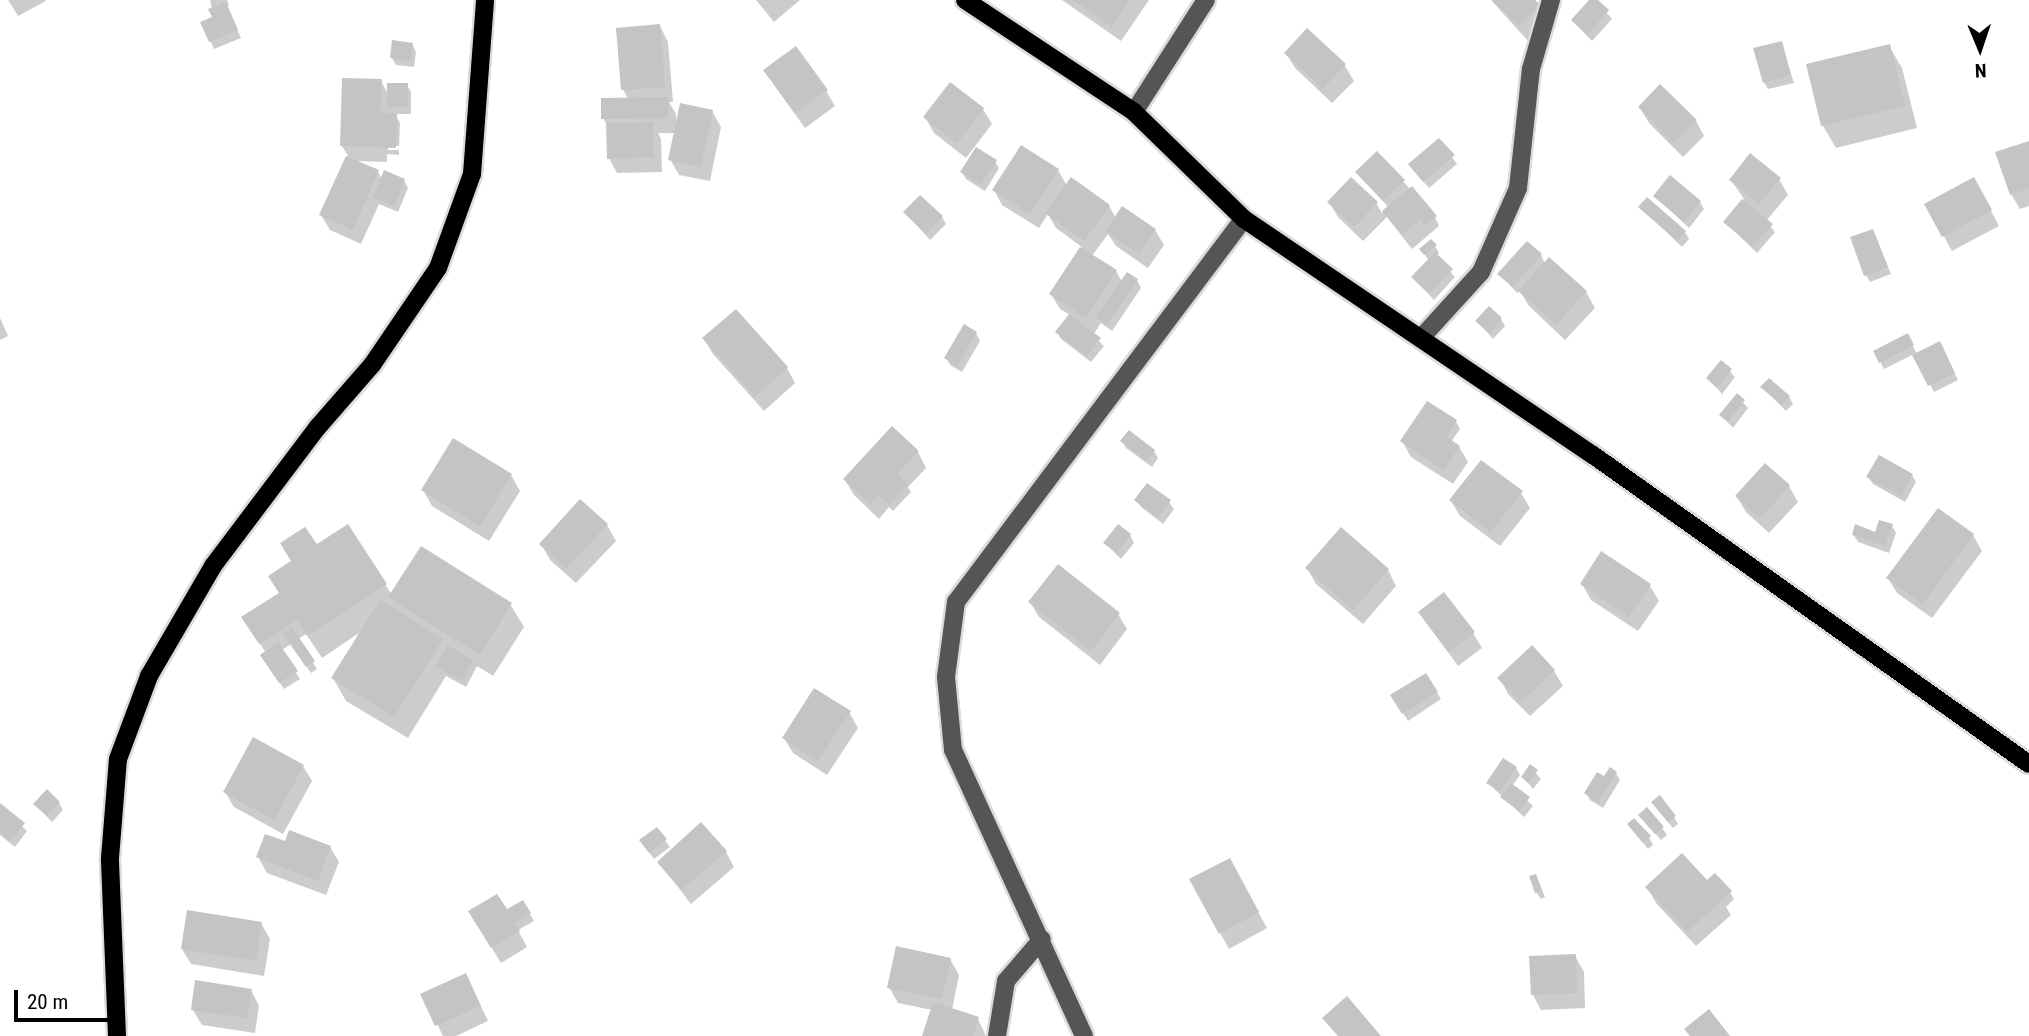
<!DOCTYPE html>
<style>
body{margin:0}
#map{position:relative;width:2029px;height:1036px;overflow:hidden;background:#fff;font-family:"Roboto Condensed",sans-serif}
div>[style]{position:absolute}
[style*='--x']{left:calc(var(--x)*1px);top:calc(var(--y)*1px);width:calc(var(--w)*1px);rotate:calc(var(--a)*1deg)}
.shadow>*{inset:0;background:#0003}
.building>*{inset:0;background:#c4c4c4}
.roads{filter:drop-shadow(2px 0 #dbdbdb) drop-shadow(-2px 0 #dbdbdb) drop-shadow(0 2px #dbdbdb) drop-shadow(0 -2px #dbdbdb)}
.minor>*{height:18px;margin:-9px;padding:0 9px;transform-origin:9px;border-radius:9px;background:#555}
.major>*{height:18px;margin:-9px;padding:0 9px;transform-origin:9px;border-radius:9px;background:#000}
span{translate:-50% -50%;white-space:nowrap;text-align:center;line-height:1.15;-webkit-text-stroke:5px #fff;paint-order:stroke}
.north{position:absolute;left:1945px;top:14px;width:70px;height:70px;-webkit-text-stroke:5px #fff;paint-order:stroke;rotate:178deg;font-size:19px;font-weight:700;line-height:28px;text-align:center;color:#000}
.north::after{content:'';display:block;margin:auto;width:24px;height:32px;background:#000;clip-path:polygon(50% 0,100% 100%,50% 72%,0 100%)}
.scale{position:absolute;left:14px;top:990px;width:98px;height:32px;box-sizing:border-box;border:4px solid #000;border-top:0;padding-left:9px;font-size:21px;line-height:24px;white-space:nowrap;color:#000;-webkit-text-stroke:5px #fff;paint-order:stroke}
</style>
<div id="map">
<div class="shadow">
<div style="clip-path:polygon(8px 0,45px 0,46px 1px,18px 16px)"></div>
<div style="clip-path:polygon(210px 0,227px 0,229px 5px,227px 6px,241px 38px,214px 49px,202px 23px,214px 18px)"></div>
<div style="clip-path:polygon(756px 0,800px 0,774px 22px)"></div>
<div style="clip-path:polygon(1062px 0,1149px 0,1121px 41px)"></div>
<div style="clip-path:polygon(1491px 0,1532px 0,1547px 21px,1528px 41px)"></div>
<div style="clip-path:polygon(1592px 0,1596px 0,1612px 19px,1592px 41px,1573px 21px)"></div>
<div style="clip-path:polygon(660px 26px,668px 42px,673px 102px,669px 102px,676px 114px,676px 124px,712px 111px,721px 127px,710px 181px,679px 175px,670px 159px,676px 133px,658px 133px,661px 139px,662px 172px,617px 173px,609px 158px,608px 127px,603px 118px,628px 99px,623px 89px)"></div>
<div style="clip-path:polygon(1307px 30px,1345px 66px,1354px 81px,1332px 103px,1295px 68px,1286px 53px)"></div>
<div style="clip-path:polygon(1781px 43px,1794px 83px,1768px 89px,1764px 82px)"></div>
<div style="clip-path:polygon(412px 44px,416px 52px,414px 67px,396px 65px,392px 58px)"></div>
<div style="clip-path:polygon(1889px 46px,1902px 68px,1917px 128px,1836px 148px,1823px 126px,1808px 65px)"></div>
<div style="clip-path:polygon(381px 81px,388px 94px,407px 85px,411px 92px,411px 114px,395px 114px,400px 123px,399px 146px,388px 146px,388px 150px,399px 150px,399px 155px,387px 154px,387px 162px,354px 161px,378px 172px,382px 180px,404px 180px,408px 188px,398px 212px,379px 204px,361px 244px,330px 230px,321px 215px,348px 156px,342px 146px)"></div>
<div style="clip-path:polygon(774px 85px,826px 91px,835px 106px,805px 128px)"></div>
<div style="clip-path:polygon(1640px 108px,1696px 121px,1704px 136px,1683px 157px,1649px 123px)"></div>
<div style="clip-path:polygon(983px 109px,992px 124px,966px 158px,934px 133px,925px 117px)"></div>
<div style="clip-path:polygon(1439px 140px,1457px 164px,1429px 188px,1414px 171px)"></div>
<div style="clip-path:polygon(2029px 143px,2029px 206px,2020px 209px,2011px 194px)"></div>
<div style="clip-path:polygon(995px 161px,999px 168px,985px 191px,966px 179px,962px 172px)"></div>
<div style="clip-path:polygon(1058px 170px,1067px 186px,1109px 206px,1116px 218px,1155px 230px,1164px 245px,1148px 268px,1116px 246px,1108px 234px,1092px 256px,1116px 271px,1122px 282px,1137px 280px,1141px 288px,1112px 331px,1101px 323px,1093px 335px,1104px 346px,1091px 362px,1061px 339px,1057px 332px,1070px 315px,1060px 309px,1051px 294px,1082px 247px,1056px 228px,1048px 214px,1039px 228px,1002px 205px,994px 190px)"></div>
<div style="clip-path:polygon(1357px 172px,1403px 181px,1435px 217px,1439px 226px,1412px 249px,1387px 217px,1363px 241px,1338px 217px,1329px 202px,1376px 203px,1382px 213px,1389px 208px)"></div>
<div style="clip-path:polygon(1779px 179px,1788px 195px,1766px 221px,1775px 232px,1757px 253px,1725px 222px,1744px 199px,1731px 180px)"></div>
<div style="clip-path:polygon(1974px 179px,1999px 226px,1952px 251px,1926px 204px)"></div>
<div style="clip-path:polygon(1655px 196px,1700px 202px,1704px 209px,1689px 228px)"></div>
<div style="clip-path:polygon(1641px 207px,1685px 232px,1689px 239px,1682px 247px)"></div>
<div style="clip-path:polygon(905px 212px,942px 217px,946px 224px,930px 240px)"></div>
<div style="clip-path:polygon(1876px 238px,1891px 274px,1870px 282px,1866px 275px)"></div>
<div style="clip-path:polygon(1435px 246px,1439px 253px,1436px 256px,1455px 277px,1434px 300px,1413px 277px,1429px 261px,1421px 249px)"></div>
<div style="clip-path:polygon(1541px 255px,1545px 264px,1549px 259px,1586px 292px,1595px 308px,1565px 340px,1529px 306px,1520px 291px,1517px 293px,1500px 274px)"></div>
<div style="clip-path:polygon(0 318px,8px 336px,0 340px)"></div>
<div style="clip-path:polygon(1501px 319px,1505px 326px,1493px 339px,1477px 321px)"></div>
<div style="clip-path:polygon(976px 333px,980px 341px,962px 372px,950px 365px,946px 358px)"></div>
<div style="clip-path:polygon(1907px 335px,1917px 354px,1943px 351px,1958px 380px,1934px 392px,1914px 354px,1884px 369px,1875px 352px)"></div>
<div style="clip-path:polygon(704px 339px,787px 368px,795px 383px,764px 411px,713px 354px)"></div>
<div style="clip-path:polygon(1721px 362px,1735px 377px,1722px 394px,1708px 378px)"></div>
<div style="clip-path:polygon(1762px 387px,1789px 397px,1793px 404px,1786px 411px)"></div>
<div style="clip-path:polygon(1737px 396px,1748px 408px,1733px 428px,1721px 415px)"></div>
<div style="clip-path:polygon(1456px 422px,1460px 429px,1451px 442px,1459px 447px,1468px 462px,1453px 484px,1411px 457px,1402px 441px)"></div>
<div style="clip-path:polygon(1122px 441px,1154px 451px,1158px 458px,1152px 467px,1126px 448px)"></div>
<div style="clip-path:polygon(918px 452px,926px 468px,908px 487px,911px 492px,893px 511px,889px 507px,879px 519px,854px 495px,845px 480px)"></div>
<div style="clip-path:polygon(1765px 465px,1789px 486px,1798px 502px,1769px 533px,1746px 512px,1737px 497px)"></div>
<div style="clip-path:polygon(511px 475px,520px 491px,489px 541px,432px 506px,423px 490px)"></div>
<div style="clip-path:polygon(1912px 475px,1916px 482px,1905px 502px,1873px 484px,1868px 477px)"></div>
<div style="clip-path:polygon(1521px 493px,1530px 508px,1500px 546px,1460px 516px,1451px 501px)"></div>
<div style="clip-path:polygon(1136px 500px,1169px 502px,1174px 509px,1163px 524px,1141px 507px)"></div>
<div style="clip-path:polygon(580px 501px,607px 525px,616px 541px,576px 583px,550px 560px,541px 544px)"></div>
<div style="clip-path:polygon(347px 526px,392px 595px,510px 604px,524px 627px,493px 676px,477px 666px,466px 687px,446px 676px,408px 738px,346px 701px,333px 678px,362px 631px,322px 658px,306px 634px,298px 639px,317px 669px,311px 673px,291px 644px,282px 650px,300px 679px,284px 689px,266px 662px,266px 653px,253px 633px,316px 547px)"></div>
<div style="clip-path:polygon(1892px 526px,1896px 533px,1889px 553px,1858px 542px,1853px 534px,1877px 534px)"></div>
<div style="clip-path:polygon(1130px 535px,1134px 543px,1121px 559px,1105px 543px)"></div>
<div style="clip-path:polygon(1973px 535px,1982px 551px,1932px 618px,1897px 593px,1888px 578px)"></div>
<div style="clip-path:polygon(1307px 568px,1388px 570px,1396px 586px,1363px 624px,1316px 584px)"></div>
<div style="clip-path:polygon(1582px 584px,1650px 586px,1659px 601px,1638px 631px,1591px 600px)"></div>
<div style="clip-path:polygon(1030px 602px,1118px 614px,1127px 629px,1100px 665px,1039px 617px)"></div>
<div style="clip-path:polygon(1420px 613px,1473px 633px,1482px 648px,1458px 666px)"></div>
<div style="clip-path:polygon(1554px 671px,1563px 686px,1530px 716px,1508px 694px,1500px 678px)"></div>
<div style="clip-path:polygon(1426px 675px,1441px 699px,1408px 721px,1393px 696px)"></div>
<div style="clip-path:polygon(849px 712px,858px 728px,827px 775px,793px 753px,784px 738px)"></div>
<div style="clip-path:polygon(303px 766px,312px 781px,283px 834px,234px 807px,225px 792px)"></div>
<div style="clip-path:polygon(1531px 767px,1541px 779px,1533px 789px,1523px 777px)"></div>
<div style="clip-path:polygon(1516px 768px,1520px 775px,1512px 786px,1533px 806px,1524px 817px,1488px 783px)"></div>
<div style="clip-path:polygon(1616px 773px,1620px 780px,1603px 808px,1590px 800px,1586px 793px)"></div>
<div style="clip-path:polygon(59px 803px,63px 810px,52px 822px,35px 804px)"></div>
<div style="clip-path:polygon(0 805px,27px 831px,15px 847px,0 835px)"></div>
<div style="clip-path:polygon(1657px 809px,1674px 817px,1678px 824px,1673px 828px)"></div>
<div style="clip-path:polygon(1645px 822px,1662px 828px,1667px 835px,1661px 840px)"></div>
<div style="clip-path:polygon(1629px 825px,1649px 837px,1653px 845px,1648px 849px)"></div>
<div style="clip-path:polygon(657px 829px,670px 847px,654px 859px,646px 848px)"></div>
<div style="clip-path:polygon(286px 844px,330px 847px,339px 862px,326px 895px,267px 873px,258px 857px)"></div>
<div style="clip-path:polygon(726px 852px,734px 867px,691px 904px,659px 862px)"></div>
<div style="clip-path:polygon(1238px 875px,1267px 928px,1229px 949px,1191px 880px)"></div>
<div style="clip-path:polygon(1536px 876px,1545px 897px,1541px 899px,1536px 892px)"></div>
<div style="clip-path:polygon(1647px 887px,1730px 892px,1734px 899px,1726px 907px,1731px 915px,1696px 946px,1656px 903px)"></div>
<div style="clip-path:polygon(523px 902px,534px 921px,518px 930px,527px 947px,501px 963px,470px 912px,506px 912px)"></div>
<div style="clip-path:polygon(261px 923px,270px 939px,264px 976px,191px 964px,182px 949px)"></div>
<div style="clip-path:polygon(1575px 956px,1584px 972px,1585px 1008px,1541px 1010px,1533px 995px)"></div>
<div style="clip-path:polygon(950px 959px,959px 975px,952px 1010px,978px 1019px,986px 1036px,924px 1036px,932px 1010px,898px 1003px,889px 987px)"></div>
<div style="clip-path:polygon(466px 975px,488px 1021px,456px 1036px,443px 1036px,423px 995px)"></div>
<div style="clip-path:polygon(251px 990px,259px 1006px,255px 1033px,202px 1025px,193px 1010px)"></div>
</div>
<div class="building">
<div style="clip-path:polygon(1073px 0,1130px 0,1112px 27px)"></div>
<div style="clip-path:polygon(1492px 0,1535px 0,1540px 5px,1519px 26px)"></div>
<div style="clip-path:polygon(1589px 0,1598px 0,1609px 10px,1587px 35px,1571px 20px)"></div>
<div style="clip-path:polygon(226px 2px,238px 30px,209px 42px,200px 22px,212px 17px,208px 9px)"></div>
<div style="clip-path:polygon(660px 24px,665px 87px,621px 90px,616px 28px)"></div>
<div style="clip-path:polygon(1307px 28px,1346px 64px,1323px 89px,1284px 53px)"></div>
<div style="clip-path:polygon(392px 40px,413px 43px,411px 61px,390px 58px)"></div>
<div style="clip-path:polygon(1782px 41px,1791px 75px,1763px 83px,1753px 48px)"></div>
<div style="clip-path:polygon(1890px 44px,1905px 106px,1821px 126px,1806px 64px)"></div>
<div style="clip-path:polygon(796px 46px,828px 90px,795px 113px,763px 70px)"></div>
<div style="clip-path:polygon(342px 78px,382px 79px,380px 113px,397px 114px,396px 148px,340px 146px)"></div>
<div style="clip-path:polygon(950px 82px,984px 108px,957px 144px,923px 117px)"></div>
<div style="clip-path:polygon(387px 83px,408px 83px,408px 107px,387px 107px)"></div>
<div style="clip-path:polygon(1660px 84px,1697px 120px,1674px 143px,1638px 107px)"></div>
<div style="clip-path:polygon(668px 97px,668px 118px,601px 119px,601px 98px)"></div>
<div style="clip-path:polygon(680px 103px,713px 110px,701px 167px,668px 160px)"></div>
<div style="clip-path:polygon(653px 122px,654px 157px,607px 159px,606px 123px)"></div>
<div style="clip-path:polygon(1439px 138px,1455px 155px,1423px 182px,1408px 164px)"></div>
<div style="clip-path:polygon(2029px 141px,2029px 188px,2010px 195px,1995px 152px)"></div>
<div style="clip-path:polygon(1021px 145px,1059px 169px,1030px 214px,992px 190px)"></div>
<div style="clip-path:polygon(976px 147px,997px 160px,981px 185px,960px 172px)"></div>
<div style="clip-path:polygon(1377px 151px,1405px 180px,1383px 201px,1355px 172px)"></div>
<div style="clip-path:polygon(1750px 153px,1781px 178px,1759px 204px,1729px 180px)"></div>
<div style="clip-path:polygon(346px 156px,379px 170px,353px 230px,319px 215px)"></div>
<div style="clip-path:polygon(384px 170px,405px 179px,394px 206px,373px 197px)"></div>
<div style="clip-path:polygon(1670px 175px,1701px 201px,1684px 222px,1653px 196px)"></div>
<div style="clip-path:polygon(1071px 177px,1110px 205px,1084px 241px,1045px 213px)"></div>
<div style="clip-path:polygon(1351px 177px,1378px 202px,1354px 227px,1327px 202px)"></div>
<div style="clip-path:polygon(1974px 177px,1992px 210px,1942px 237px,1924px 204px)"></div>
<div style="clip-path:polygon(1412px 186px,1437px 216px,1425px 226px,1420px 220px,1402px 235px,1382px 211px)"></div>
<div style="clip-path:polygon(920px 195px,943px 216px,926px 234px,903px 212px)"></div>
<div style="clip-path:polygon(1647px 197px,1686px 231px,1677px 241px,1638px 207px)"></div>
<div style="clip-path:polygon(1742px 199px,1773px 224px,1753px 247px,1723px 222px)"></div>
<div style="clip-path:polygon(1122px 206px,1156px 229px,1139px 254px,1105px 231px)"></div>
<div style="clip-path:polygon(1873px 229px,1888px 267px,1864px 276px,1850px 237px)"></div>
<div style="clip-path:polygon(1431px 239px,1437px 245px,1424px 255px,1419px 249px)"></div>
<div style="clip-path:polygon(1527px 241px,1542px 254px,1513px 287px,1497px 274px)"></div>
<div style="clip-path:polygon(1080px 247px,1117px 270px,1086px 318px,1049px 294px)"></div>
<div style="clip-path:polygon(1435px 252px,1453px 269px,1429px 294px,1411px 277px)"></div>
<div style="clip-path:polygon(1549px 257px,1587px 291px,1556px 325px,1518px 291px)"></div>
<div style="clip-path:polygon(1127px 272px,1138px 279px,1107px 325px,1096px 317px)"></div>
<div style="clip-path:polygon(1489px 306px,1502px 318px,1489px 333px,1475px 321px)"></div>
<div style="clip-path:polygon(736px 309px,788px 367px,755px 397px,702px 338px)"></div>
<div style="clip-path:polygon(1069px 314px,1101px 338px,1087px 356px,1055px 332px)"></div>
<div style="clip-path:polygon(964px 324px,977px 332px,957px 366px,944px 358px)"></div>
<div style="clip-path:polygon(1908px 333px,1914px 345px,1879px 363px,1873px 351px)"></div>
<div style="clip-path:polygon(1940px 341px,1955px 373px,1928px 386px,1912px 355px)"></div>
<div style="clip-path:polygon(1721px 360px,1732px 369px,1717px 388px,1706px 378px)"></div>
<div style="clip-path:polygon(1769px 378px,1790px 396px,1782px 405px,1760px 387px)"></div>
<div style="clip-path:polygon(1737px 393px,1745px 400px,1728px 422px,1719px 415px)"></div>
<div style="clip-path:polygon(1427px 401px,1457px 420px,1447px 437px,1460px 446px,1444px 470px,1400px 441px)"></div>
<div style="clip-path:polygon(892px 426px,919px 451px,897px 474px,908px 484px,889px 505px,878px 495px,870px 504px,843px 479px)"></div>
<div style="clip-path:polygon(1129px 430px,1155px 450px,1147px 461px,1120px 441px)"></div>
<div style="clip-path:polygon(453px 438px,512px 474px,480px 527px,421px 490px)"></div>
<div style="clip-path:polygon(1879px 455px,1913px 474px,1901px 496px,1866px 477px)"></div>
<div style="clip-path:polygon(1481px 460px,1523px 491px,1491px 532px,1449px 500px)"></div>
<div style="clip-path:polygon(1765px 463px,1790px 485px,1760px 519px,1735px 496px)"></div>
<div style="clip-path:polygon(1147px 483px,1171px 500px,1158px 518px,1134px 500px)"></div>
<div style="clip-path:polygon(580px 499px,608px 524px,566px 569px,539px 544px)"></div>
<div style="clip-path:polygon(1938px 508px,1974px 534px,1923px 604px,1886px 578px)"></div>
<div style="clip-path:polygon(1879px 520px,1893px 524px,1885px 546px,1852px 535px,1855px 524px,1875px 532px)"></div>
<div style="clip-path:polygon(348px 524px,387px 584px,307px 636px,297px 620px,259px 644px,241px 617px,279px 593px,268px 576px,291px 561px,280px 543px,305px 527px,317px 544px)"></div>
<div style="clip-path:polygon(1118px 524px,1131px 534px,1117px 553px,1103px 543px)"></div>
<div style="clip-path:polygon(1341px 527px,1389px 569px,1353px 610px,1305px 568px)"></div>
<div style="clip-path:polygon(421px 546px,512px 603px,480px 655px,388px 597px)"></div>
<div style="clip-path:polygon(1601px 551px,1651px 584px,1629px 617px,1580px 584px)"></div>
<div style="clip-path:polygon(1058px 564px,1120px 613px,1091px 651px,1028px 602px)"></div>
<div style="clip-path:polygon(1444px 592px,1475px 632px,1448px 652px,1418px 612px)"></div>
<div style="clip-path:polygon(380px 600px,443px 639px,394px 717px,331px 678px)"></div>
<div style="clip-path:polygon(292px 627px,315px 661px,306px 667px,283px 634px)"></div>
<div style="clip-path:polygon(278px 642px,298px 671px,279px 683px,260px 655px)"></div>
<div style="clip-path:polygon(447px 645px,473px 660px,462px 681px,436px 667px)"></div>
<div style="clip-path:polygon(1532px 645px,1555px 670px,1521px 702px,1497px 678px)"></div>
<div style="clip-path:polygon(1426px 673px,1438px 692px,1402px 714px,1390px 695px)"></div>
<div style="clip-path:polygon(814px 688px,851px 711px,818px 761px,782px 738px)"></div>
<div style="clip-path:polygon(253px 737px,304px 765px,274px 820px,223px 792px)"></div>
<div style="clip-path:polygon(1503px 758px,1517px 767px,1500px 791px,1486px 783px)"></div>
<div style="clip-path:polygon(1530px 764px,1538px 770px,1528px 783px,1521px 777px)"></div>
<div style="clip-path:polygon(1610px 767px,1617px 772px,1598px 802px,1584px 793px,1597px 772px,1604px 776px)"></div>
<div style="clip-path:polygon(1511px 783px,1530px 797px,1519px 811px,1500px 797px)"></div>
<div style="clip-path:polygon(47px 789px,60px 802px,47px 816px,33px 804px)"></div>
<div style="clip-path:polygon(1660px 795px,1676px 816px,1668px 822px,1651px 802px)"></div>
<div style="clip-path:polygon(0 803px,25px 823px,10px 841px,0 832px)"></div>
<div style="clip-path:polygon(1647px 807px,1664px 827px,1655px 834px,1638px 815px)"></div>
<div style="clip-path:polygon(1634px 818px,1651px 836px,1643px 843px,1627px 824px)"></div>
<div style="clip-path:polygon(701px 822px,727px 851px,681px 890px,657px 862px)"></div>
<div style="clip-path:polygon(657px 827px,667px 839px,649px 853px,639px 840px)"></div>
<div style="clip-path:polygon(289px 830px,331px 846px,318px 881px,256px 857px,265px 834px,285px 841px)"></div>
<div style="clip-path:polygon(1682px 853px,1707px 880px,1715px 873px,1732px 891px,1687px 932px,1645px 887px)"></div>
<div style="clip-path:polygon(1230px 858px,1259px 912px,1219px 934px,1189px 879px)"></div>
<div style="clip-path:polygon(1536px 874px,1542px 890px,1535px 893px,1529px 876px)"></div>
<div style="clip-path:polygon(497px 894px,507px 909px,523px 900px,531px 913px,515px 923px,520px 931px,491px 948px,468px 911px)"></div>
<div style="clip-path:polygon(187px 910px,262px 922px,256px 961px,181px 949px)"></div>
<div style="clip-path:polygon(896px 946px,951px 958px,942px 999px,887px 988px)"></div>
<div style="clip-path:polygon(1576px 954px,1577px 993px,1531px 995px,1529px 956px)"></div>
<div style="clip-path:polygon(466px 973px,481px 1006px,435px 1026px,420px 994px)"></div>
<div style="clip-path:polygon(195px 980px,252px 989px,247px 1018px,191px 1010px)"></div>
<div style="clip-path:polygon(1347px 996px,1381px 1036px,1338px 1036px,1322px 1018px)"></div>
<div style="clip-path:polygon(933px 1002px,979px 1017px,973px 1036px,922px 1036px)"></div>
<div style="clip-path:polygon(1709px 1009px,1730px 1036px,1690px 1036px,1684px 1029px)"></div>
</div>
<div class="roads">
<div class="minor">
<div style="--x:1134;--y:112;--w:133;--a:-57.3"></div>
<div style="--x:1421;--y:338;--w:89;--a:-47.7"></div>
<div style="--x:1481;--y:272;--w:92;--a:-66.2"></div>
<div style="--x:1518;--y:188;--w:120;--a:-83.8"></div>
<div style="--x:1531;--y:69;--w:72;--a:-73.8"></div>
<div style="--x:997;--y:1036;--w:56;--a:-80.7"></div>
<div style="--x:1006;--y:981;--w:55;--a:-49.4"></div>
<div style="--x:1084;--y:1036;--w:315;--a:-114.6"></div>
<div style="--x:953;--y:750;--w:73;--a:-95.5"></div>
<div style="--x:946;--y:677;--w:76;--a:-82.4"></div>
<div style="--x:956;--y:602;--w:479;--a:-53.1"></div>
</div>
<div class="major">
<div style="--x:965;--y:0;--w:203;--a:33.5"></div>
<div style="--x:1134;--y:112;--w:153;--a:44.2"></div>
<div style="--x:1244;--y:219;--w:421;--a:34.1"></div>
<div style="--x:1593;--y:455;--w:534;--a:35.33"></div>
<div style="--x:117;--y:1036;--w:178;--a:-92.3"></div>
<div style="--x:110;--y:858;--w:99;--a:-85.4"></div>
<div style="--x:118;--y:759;--w:89;--a:-69.5"></div>
<div style="--x:149;--y:676;--w:127;--a:-59.8"></div>
<div style="--x:213;--y:566;--w:173;--a:-53"></div>
<div style="--x:317;--y:428;--w:84;--a:-48.9"></div>
<div style="--x:372;--y:365;--w:117;--a:-55.8"></div>
<div style="--x:438;--y:268;--w:100;--a:-70.1"></div>
<div style="--x:472;--y:174;--w:174;--a:-85.7"></div>
</div>
</div>
<div class="north">N</div>
<div class="scale">20 m</div>
</div>
